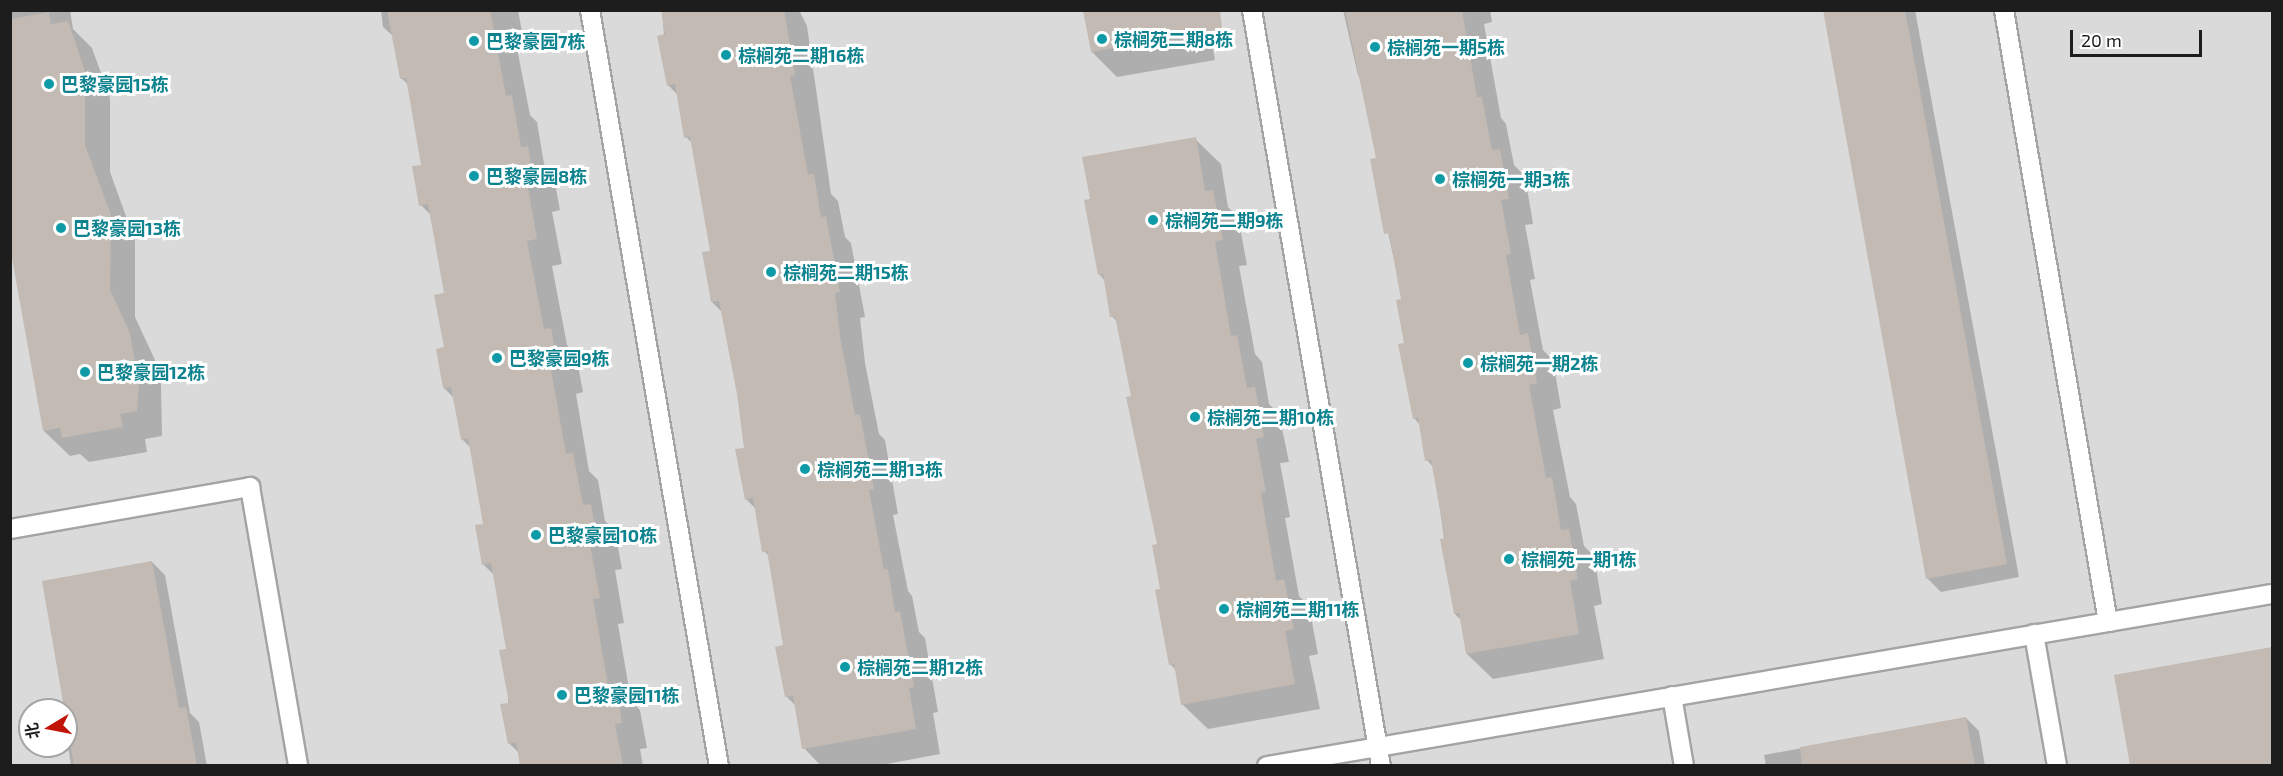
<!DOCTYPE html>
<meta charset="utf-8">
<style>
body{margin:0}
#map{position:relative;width:2283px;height:776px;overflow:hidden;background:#eeebe4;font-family:"Exo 2","Noto Sans SC",sans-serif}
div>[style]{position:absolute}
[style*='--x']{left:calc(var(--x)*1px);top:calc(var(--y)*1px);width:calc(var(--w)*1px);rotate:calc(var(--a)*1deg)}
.residential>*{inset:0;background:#dbdada}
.shadow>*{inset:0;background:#0003}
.building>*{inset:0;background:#c2bab3}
.roads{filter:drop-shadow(2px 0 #a4a4a4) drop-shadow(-2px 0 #a4a4a4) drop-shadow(0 2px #a4a4a4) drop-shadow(0 -2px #a4a4a4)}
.service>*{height:18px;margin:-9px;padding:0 9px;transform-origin:9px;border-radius:9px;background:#fff}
.dots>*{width:16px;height:16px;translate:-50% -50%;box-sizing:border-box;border:3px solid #fff;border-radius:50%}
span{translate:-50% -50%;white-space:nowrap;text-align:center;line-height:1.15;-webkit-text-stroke:6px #fff;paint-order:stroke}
.culture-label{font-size:18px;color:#0d838f;font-weight:700}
.left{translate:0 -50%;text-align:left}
.frame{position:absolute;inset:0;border:12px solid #1d1d1d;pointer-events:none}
.north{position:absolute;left:18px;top:698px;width:60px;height:60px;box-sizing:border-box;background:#fff;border:2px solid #a5a5a5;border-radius:50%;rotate:260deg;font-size:16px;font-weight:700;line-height:24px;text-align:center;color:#1d1d1d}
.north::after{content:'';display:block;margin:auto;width:21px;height:27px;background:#c21309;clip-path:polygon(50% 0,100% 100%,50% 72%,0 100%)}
.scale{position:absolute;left:2070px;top:30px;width:132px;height:27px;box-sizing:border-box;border:3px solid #1d1d1d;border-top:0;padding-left:8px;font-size:18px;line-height:21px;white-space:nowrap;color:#1d1d1d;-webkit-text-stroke:4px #fff;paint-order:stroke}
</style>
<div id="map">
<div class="residential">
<div style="clip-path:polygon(evenodd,10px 11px,2272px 11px,2272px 765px,11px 765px,10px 11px,30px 710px,66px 710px,66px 746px,30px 746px,30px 710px)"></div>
</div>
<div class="shadow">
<div style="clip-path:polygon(10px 10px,70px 10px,73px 29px,92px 48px,110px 98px,110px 172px,135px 241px,135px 317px,155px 360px,161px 385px,162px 436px,145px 439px,147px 452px,89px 462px,80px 454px,70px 456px,44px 431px,10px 236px)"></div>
<div style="clip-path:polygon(381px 10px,518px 10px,522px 32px,514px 33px,530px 115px,537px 122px,544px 164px,553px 173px,560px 210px,552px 212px,562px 264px,552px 266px,567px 345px,576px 355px,583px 392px,576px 394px,589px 471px,598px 480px,605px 521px,615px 531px,622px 569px,615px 570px,624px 623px,618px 624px,631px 701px,640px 710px,647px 748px,640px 749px,643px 766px,521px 766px,519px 753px,509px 743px,507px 650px,494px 575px,483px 564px,485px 525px,471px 448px,462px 439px,455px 399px,444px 388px,445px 294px,432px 216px,421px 205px,423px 166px,409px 85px,401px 78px,394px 37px,383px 27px)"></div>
<div style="clip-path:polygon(662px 10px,799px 10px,807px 26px,831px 194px,838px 201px,845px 237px,851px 243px,865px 317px,860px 318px,865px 363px,879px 434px,885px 440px,898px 514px,893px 515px,908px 591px,912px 596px,919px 632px,925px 638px,938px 712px,933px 713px,940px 754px,876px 766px,821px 766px,804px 748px,796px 706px,786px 696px,785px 647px,769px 556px,764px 551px,756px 509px,746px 499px,746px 449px,738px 394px,722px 312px,712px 302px,712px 252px,693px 144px,686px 137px,678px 95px,668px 85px)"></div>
<div style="clip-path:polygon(1083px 10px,1206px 10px,1215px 60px,1117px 77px,1092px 52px)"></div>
<div style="clip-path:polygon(1343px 10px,1490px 10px,1492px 22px,1484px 24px,1501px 118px,1506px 124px,1514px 165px,1525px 176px,1533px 224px,1525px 225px,1535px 279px,1530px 280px,1543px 350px,1553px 360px,1561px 408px,1553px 410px,1570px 497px,1576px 504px,1584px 546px,1594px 556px,1602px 604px,1594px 606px,1604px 659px,1493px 679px,1467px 654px,1461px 620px,1455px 614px,1434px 468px,1427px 460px,1420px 425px,1414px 418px,1403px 300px,1372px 160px,1378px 159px,1362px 79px,1358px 75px)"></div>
<div style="clip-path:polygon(1824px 10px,1915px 10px,2019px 577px,1941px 592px,1928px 579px)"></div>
<div style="clip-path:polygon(1195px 139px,1221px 164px,1228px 207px,1238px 217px,1247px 265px,1239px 266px,1255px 354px,1262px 362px,1269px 404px,1279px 414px,1289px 462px,1280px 463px,1290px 517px,1285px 518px,1299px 596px,1309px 606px,1318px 654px,1309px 656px,1320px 709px,1208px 729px,1182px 704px,1176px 670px,1170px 664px,1159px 546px,1118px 323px,1112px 316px,1105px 281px,1099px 274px,1091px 200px)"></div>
<div style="clip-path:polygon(152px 562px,165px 575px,190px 713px,199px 722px,207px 766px,71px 766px,66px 731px)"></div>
<div style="clip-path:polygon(2272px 648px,2272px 766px,2132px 766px,2116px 677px)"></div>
<div style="clip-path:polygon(1966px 718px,1979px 731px,1985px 766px,1766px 766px,1764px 755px)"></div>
</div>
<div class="building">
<div style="clip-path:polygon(387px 10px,490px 10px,506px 96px,512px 95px,521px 147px,528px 146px,535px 186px,528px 187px,537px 239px,527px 241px,544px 329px,551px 328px,558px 367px,551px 369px,566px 454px,573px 453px,583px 505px,591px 504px,598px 544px,590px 545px,600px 598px,593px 599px,608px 685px,616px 683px,622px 723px,615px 724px,623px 765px,520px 765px,516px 742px,508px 744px,500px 704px,509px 703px,499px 650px,506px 649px,491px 563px,482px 565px,475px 525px,483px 524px,468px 438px,461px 440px,451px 387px,443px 388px,436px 349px,444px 347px,434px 295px,444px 293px,428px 204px,419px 206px,412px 166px,421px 165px,406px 78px,400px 79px)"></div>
<div style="clip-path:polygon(661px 10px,784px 10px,795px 75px,790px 76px,808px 175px,814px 174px,821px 217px,826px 216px,840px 292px,835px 293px,840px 336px,855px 415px,860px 414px,874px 489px,869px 490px,884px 570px,888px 569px,895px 612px,900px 611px,914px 687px,909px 688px,916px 729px,802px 749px,793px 696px,785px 697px,775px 647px,783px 645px,767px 551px,762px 552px,753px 498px,745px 500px,735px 449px,744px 448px,737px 394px,719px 301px,711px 302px,702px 252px,710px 251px,690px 137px,684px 138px,675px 84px,667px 86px,657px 36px,665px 34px)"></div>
<div style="clip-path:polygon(1083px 10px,1220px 10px,1222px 29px,1091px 52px)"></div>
<div style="clip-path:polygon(1345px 10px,1462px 10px,1477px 97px,1482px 97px,1492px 150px,1500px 149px,1509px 199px,1501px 200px,1511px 254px,1506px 255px,1520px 335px,1528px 333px,1537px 383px,1529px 385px,1546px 478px,1552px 477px,1561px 530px,1569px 529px,1578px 579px,1570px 581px,1579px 634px,1466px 654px,1459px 613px,1454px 614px,1440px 539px,1445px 538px,1431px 460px,1425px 461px,1418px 418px,1413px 419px,1398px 344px,1404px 343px,1396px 300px,1401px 299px,1389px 233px,1384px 234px,1370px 159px,1376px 158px)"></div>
<div style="clip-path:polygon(1823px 10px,1905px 10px,2007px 564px,1926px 579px)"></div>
<div style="clip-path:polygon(49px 12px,51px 24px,68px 21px,85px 71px,85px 145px,111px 215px,110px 290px,130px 333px,139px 385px,137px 411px,120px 414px,123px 427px,62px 438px,60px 428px,43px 431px,10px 247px,10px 19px)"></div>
<div style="clip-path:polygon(1196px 137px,1205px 191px,1213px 190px,1223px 240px,1215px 241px,1231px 336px,1237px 335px,1247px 388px,1255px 387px,1264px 437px,1256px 439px,1266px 492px,1261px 493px,1276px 581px,1284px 579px,1294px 629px,1285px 631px,1295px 684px,1181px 705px,1174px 664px,1169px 665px,1155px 590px,1160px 589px,1152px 545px,1157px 544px,1126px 397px,1131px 396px,1115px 316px,1110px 317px,1103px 274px,1098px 275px,1084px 200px,1090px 199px,1082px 157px)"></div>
<div style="clip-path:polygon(152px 561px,179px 708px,186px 707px,197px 765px,74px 765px,42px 581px)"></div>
<div style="clip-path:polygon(2272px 647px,2272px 765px,2130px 765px,2114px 675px)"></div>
<div style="clip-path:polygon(1966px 717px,1975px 765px,1802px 765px,1800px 747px)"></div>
</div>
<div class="roads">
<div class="service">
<div style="--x:590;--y:10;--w:767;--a:80.32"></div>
<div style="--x:1252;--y:10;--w:767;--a:80.32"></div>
<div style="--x:2004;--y:10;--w:621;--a:80.36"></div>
<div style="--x:10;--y:529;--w:244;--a:-9.9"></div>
<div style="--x:250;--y:487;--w:283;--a:80.2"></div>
<div style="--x:2034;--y:634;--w:134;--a:80.1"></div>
<div style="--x:1672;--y:696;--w:71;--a:80.3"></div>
<div style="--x:1267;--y:766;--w:1020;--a:-9.71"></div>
</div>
</div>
<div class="dots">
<div style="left:1102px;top:39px;background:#0f9aa8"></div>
<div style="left:474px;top:41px;background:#0f9aa8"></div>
<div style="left:1375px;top:47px;background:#0f9aa8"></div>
<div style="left:726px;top:55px;background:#0f9aa8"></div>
<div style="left:49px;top:84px;background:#0f9aa8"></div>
<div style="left:474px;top:176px;background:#0f9aa8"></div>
<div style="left:1440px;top:179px;background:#0f9aa8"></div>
<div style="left:1153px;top:220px;background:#0f9aa8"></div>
<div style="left:61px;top:228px;background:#0f9aa8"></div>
<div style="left:771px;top:272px;background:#0f9aa8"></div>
<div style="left:497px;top:358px;background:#0f9aa8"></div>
<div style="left:1468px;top:363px;background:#0f9aa8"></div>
<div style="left:85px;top:372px;background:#0f9aa8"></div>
<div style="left:1195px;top:417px;background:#0f9aa8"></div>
<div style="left:805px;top:469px;background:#0f9aa8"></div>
<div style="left:536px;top:535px;background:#0f9aa8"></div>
<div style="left:1509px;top:559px;background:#0f9aa8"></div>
<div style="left:1224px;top:609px;background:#0f9aa8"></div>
<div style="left:845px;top:667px;background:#0f9aa8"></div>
<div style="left:562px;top:695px;background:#0f9aa8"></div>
</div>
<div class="culture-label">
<span class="left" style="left:1114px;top:39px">棕榈苑二期8栋</span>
<span class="left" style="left:486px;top:41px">巴黎豪园7栋</span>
<span class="left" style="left:1387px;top:47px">棕榈苑一期5栋</span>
<span class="left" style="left:738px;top:55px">棕榈苑二期16栋</span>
<span class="left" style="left:61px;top:84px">巴黎豪园15栋</span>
<span class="left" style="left:486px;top:176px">巴黎豪园8栋</span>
<span class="left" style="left:1452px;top:179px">棕榈苑一期3栋</span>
<span class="left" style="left:1165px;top:220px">棕榈苑二期9栋</span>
<span class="left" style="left:73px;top:228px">巴黎豪园13栋</span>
<span class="left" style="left:783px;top:272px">棕榈苑二期15栋</span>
<span class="left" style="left:509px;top:358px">巴黎豪园9栋</span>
<span class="left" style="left:1480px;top:363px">棕榈苑一期2栋</span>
<span class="left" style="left:97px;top:372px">巴黎豪园12栋</span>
<span class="left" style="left:1207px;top:417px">棕榈苑二期10栋</span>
<span class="left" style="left:817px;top:469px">棕榈苑二期13栋</span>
<span class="left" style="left:548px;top:535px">巴黎豪园10栋</span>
<span class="left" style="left:1521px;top:559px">棕榈苑一期1栋</span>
<span class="left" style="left:1236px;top:609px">棕榈苑二期11栋</span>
<span class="left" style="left:857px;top:667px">棕榈苑二期12栋</span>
<span class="left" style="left:574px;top:695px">巴黎豪园11栋</span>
</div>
<div class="frame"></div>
<div class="north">北</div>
<div class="scale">20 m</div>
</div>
